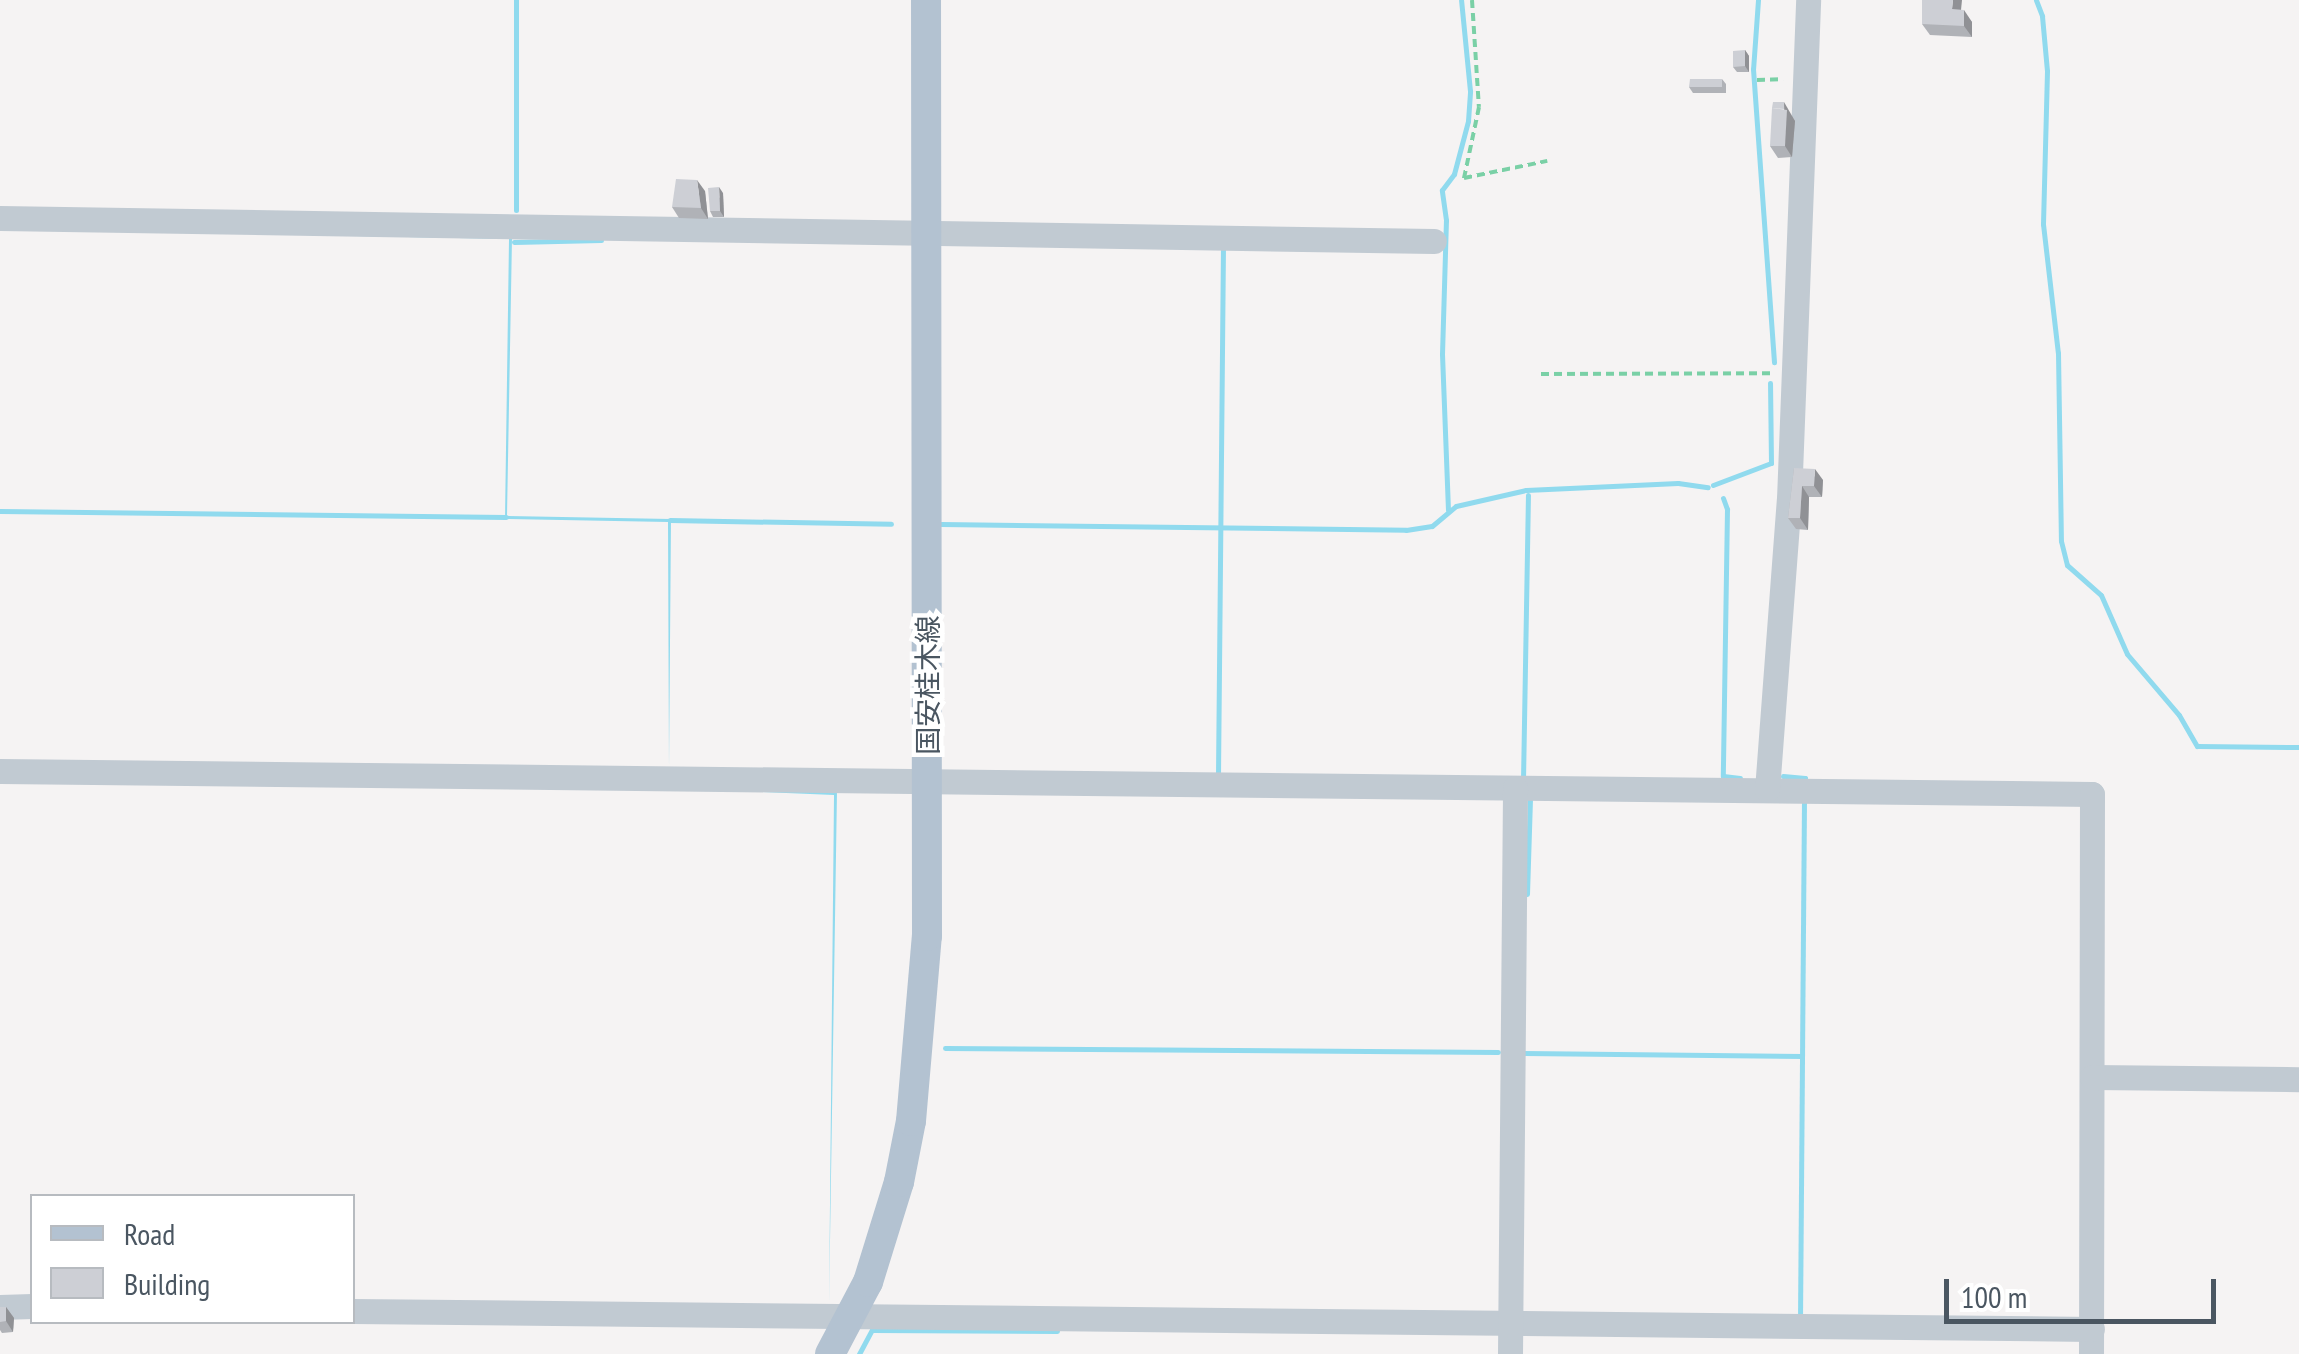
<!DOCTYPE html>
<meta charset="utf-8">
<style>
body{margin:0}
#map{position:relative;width:2299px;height:1354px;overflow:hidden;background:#f5f3f3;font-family:"PT Sans Narrow","Noto Sans JP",sans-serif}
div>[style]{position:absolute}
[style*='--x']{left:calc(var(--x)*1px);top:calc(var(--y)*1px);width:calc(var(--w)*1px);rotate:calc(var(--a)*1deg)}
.water>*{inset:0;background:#90daee}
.stream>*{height:5px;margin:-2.5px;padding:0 2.5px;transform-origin:2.5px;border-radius:2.5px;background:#90daee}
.path>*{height:4px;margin-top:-2px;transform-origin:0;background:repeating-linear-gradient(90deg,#7ad0a6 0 8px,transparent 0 13px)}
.minor>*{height:25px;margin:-12.5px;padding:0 12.5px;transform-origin:12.5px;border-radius:12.5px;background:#c1cad2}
.major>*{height:30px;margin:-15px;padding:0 15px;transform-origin:15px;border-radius:15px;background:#b3c2d1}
.wall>*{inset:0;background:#b0b2b7}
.shaded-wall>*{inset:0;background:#909195}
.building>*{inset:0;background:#cdcfd5}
span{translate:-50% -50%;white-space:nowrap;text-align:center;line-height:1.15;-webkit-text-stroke:9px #fff;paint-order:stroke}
.street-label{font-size:28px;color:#4a5661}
.legend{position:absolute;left:30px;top:1194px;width:325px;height:130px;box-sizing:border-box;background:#fff;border:2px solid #b7bbc0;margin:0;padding:12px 18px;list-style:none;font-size:30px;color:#4a5661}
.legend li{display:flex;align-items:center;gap:20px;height:50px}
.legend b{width:50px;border:2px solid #b7bbc0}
.scale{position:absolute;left:1944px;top:1279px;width:272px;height:45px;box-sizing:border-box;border:5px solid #4a5661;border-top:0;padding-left:12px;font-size:30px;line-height:35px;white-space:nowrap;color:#4a5661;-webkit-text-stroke:8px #fff;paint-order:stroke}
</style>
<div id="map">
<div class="water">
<div style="clip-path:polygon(0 229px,512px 238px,507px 516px,671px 519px,669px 769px,668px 522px,505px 519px,509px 239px)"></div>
<div style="clip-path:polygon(664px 788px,837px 791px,829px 1306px,834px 795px)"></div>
<div style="clip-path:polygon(1802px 800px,1807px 800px,1803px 1321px,1798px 1321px)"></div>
</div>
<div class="stream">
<div style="--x:516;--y:0;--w:210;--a:90"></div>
<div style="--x:1758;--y:0;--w:69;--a:94.1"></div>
<div style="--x:1753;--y:69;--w:294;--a:85.9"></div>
<div style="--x:2036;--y:0;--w:17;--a:69"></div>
<div style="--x:2042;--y:16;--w:55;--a:84.8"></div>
<div style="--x:2047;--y:71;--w:153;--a:91.5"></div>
<div style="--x:2043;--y:224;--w:130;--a:83.4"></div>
<div style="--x:2058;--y:353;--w:188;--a:89.1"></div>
<div style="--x:2061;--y:541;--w:25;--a:76"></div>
<div style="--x:2067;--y:565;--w:45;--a:41.4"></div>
<div style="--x:2101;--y:595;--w:64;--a:66.2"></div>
<div style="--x:2127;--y:654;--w:80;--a:49.6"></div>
<div style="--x:2179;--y:715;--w:36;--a:60"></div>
<div style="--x:2197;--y:746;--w:102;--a:0.6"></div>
<div style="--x:514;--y:242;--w:87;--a:-1.3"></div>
<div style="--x:1713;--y:485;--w:62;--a:-20.8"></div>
<div style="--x:1771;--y:463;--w:80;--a:-90.7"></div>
<div style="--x:1723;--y:498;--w:12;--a:70"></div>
<div style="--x:1727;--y:509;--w:267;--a:90.9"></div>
<div style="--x:1723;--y:776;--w:17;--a:7"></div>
<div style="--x:1448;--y:510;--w:156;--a:-92.2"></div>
<div style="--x:1442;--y:354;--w:134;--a:-88.3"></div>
<div style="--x:1446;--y:220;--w:30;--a:-98"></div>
<div style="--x:1442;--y:190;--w:20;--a:-53"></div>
<div style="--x:1454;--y:174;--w:55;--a:-75.2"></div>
<div style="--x:1468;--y:121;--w:30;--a:-86"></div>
<div style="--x:1470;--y:91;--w:91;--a:-95.6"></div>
<div style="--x:0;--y:511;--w:506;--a:0.68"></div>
<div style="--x:670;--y:520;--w:221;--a:1"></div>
<div style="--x:941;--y:524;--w:465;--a:0.7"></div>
<div style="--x:1406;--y:530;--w:26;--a:-9"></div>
<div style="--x:1432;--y:526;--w:31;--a:-40"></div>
<div style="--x:1456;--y:506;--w:72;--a:-12.9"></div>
<div style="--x:1526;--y:490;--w:152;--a:-2.6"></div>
<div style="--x:1678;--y:483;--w:30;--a:8"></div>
<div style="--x:1218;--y:776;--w:529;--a:-89.46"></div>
<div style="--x:1783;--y:776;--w:22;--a:5"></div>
<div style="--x:1805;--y:778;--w:4;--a:90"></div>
<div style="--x:1523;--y:780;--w:285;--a:-89"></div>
<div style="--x:1527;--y:894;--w:98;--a:-88.2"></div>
<div style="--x:945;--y:1048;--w:553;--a:0.41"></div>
<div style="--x:1524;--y:1053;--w:278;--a:0.6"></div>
<div style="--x:859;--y:1354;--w:27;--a:-62"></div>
<div style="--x:872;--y:1330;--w:185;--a:0.3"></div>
</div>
<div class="path">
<div style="--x:1472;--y:0;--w:107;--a:86.3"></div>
<div style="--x:1479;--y:107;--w:73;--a:101.9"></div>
<div style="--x:1464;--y:178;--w:85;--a:-11.6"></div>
<div style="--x:1757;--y:80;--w:26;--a:-2"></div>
<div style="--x:1541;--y:374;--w:231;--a:-0.2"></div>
</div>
<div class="minor">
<div style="--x:0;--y:218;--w:1434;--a:0.92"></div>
<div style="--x:0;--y:771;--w:2092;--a:0.63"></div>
<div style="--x:2092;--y:794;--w:560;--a:90.1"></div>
<div style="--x:1767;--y:790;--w:292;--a:-85.7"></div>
<div style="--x:1789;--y:499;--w:499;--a:-87.8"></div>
<div style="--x:2092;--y:1077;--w:207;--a:0.6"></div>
<div style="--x:0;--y:1307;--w:32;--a:-2"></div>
<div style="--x:352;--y:1311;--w:1740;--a:0.59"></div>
<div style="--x:1510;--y:1354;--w:566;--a:-89.49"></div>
</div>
<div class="major">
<div style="--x:830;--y:1354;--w:81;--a:-62.2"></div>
<div style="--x:868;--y:1282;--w:105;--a:-72.8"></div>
<div style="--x:899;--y:1182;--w:62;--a:-78.9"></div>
<div style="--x:911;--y:1121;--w:186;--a:-85.1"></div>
<div style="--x:927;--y:936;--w:936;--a:-90.06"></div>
</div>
<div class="wall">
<div style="clip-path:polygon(1961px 10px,1972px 22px,1972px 37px,1930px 35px,1922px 24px)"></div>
<div style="clip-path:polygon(1745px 50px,1749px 56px,1749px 72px,1737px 72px,1733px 67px)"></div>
<div style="clip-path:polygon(1722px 79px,1726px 84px,1726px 93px,1693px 93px,1689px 87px)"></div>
<div style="clip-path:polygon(1787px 107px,1787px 111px,1795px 121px,1792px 157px,1778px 158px,1770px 146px)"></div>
<div style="clip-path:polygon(705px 191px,708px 219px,679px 218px,672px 207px)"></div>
<div style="clip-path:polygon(723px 193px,724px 217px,713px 217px,710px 211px)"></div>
<div style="clip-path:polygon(1794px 468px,1823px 480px,1822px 497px,1809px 497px,1808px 530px,1796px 529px,1788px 518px)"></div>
<div style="clip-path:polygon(0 1307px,6px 1307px,14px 1318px,13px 1332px,2px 1333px,0 1330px)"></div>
</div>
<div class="shaded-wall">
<div style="clip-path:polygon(1953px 0,1962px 0,1960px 20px,1952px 9px)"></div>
<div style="clip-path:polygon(1964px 10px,1972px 22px,1972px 37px,1964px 26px)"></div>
<div style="clip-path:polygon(1745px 50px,1749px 56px,1749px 72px,1745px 66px)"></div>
<div style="clip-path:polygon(1784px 102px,1795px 121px,1792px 157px,1785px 146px)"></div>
<div style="clip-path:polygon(697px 180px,705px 191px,708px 219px,701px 208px)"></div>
<div style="clip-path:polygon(719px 187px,723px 193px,724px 217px,720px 211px)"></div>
<div style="clip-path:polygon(1815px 469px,1823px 480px,1822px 497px,1814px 486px)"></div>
<div style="clip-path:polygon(1802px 486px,1809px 497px,1808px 530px,1800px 518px)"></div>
<div style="clip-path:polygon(6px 1307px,14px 1318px,13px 1332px,6px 1321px)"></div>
</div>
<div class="building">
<div style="clip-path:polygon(1922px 0,1953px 0,1952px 9px,1964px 10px,1964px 26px,1922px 24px)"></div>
<div style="clip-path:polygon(1745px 50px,1745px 66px,1733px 67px,1733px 51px)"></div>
<div style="clip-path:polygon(1690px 79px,1722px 79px,1722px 87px,1689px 87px)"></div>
<div style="clip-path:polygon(1773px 102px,1784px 102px,1784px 109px,1772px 108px)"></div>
<div style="clip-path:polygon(1772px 108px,1787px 110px,1785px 146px,1770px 146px)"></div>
<div style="clip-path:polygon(676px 179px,697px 180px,701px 208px,672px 207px)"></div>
<div style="clip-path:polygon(719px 187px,720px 211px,710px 211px,708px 188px)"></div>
<div style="clip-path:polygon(1794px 468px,1815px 469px,1814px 486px,1802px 486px,1800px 518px,1788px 518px)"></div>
<div style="clip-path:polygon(0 1307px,6px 1307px,6px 1321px,0 1322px)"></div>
</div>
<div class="street-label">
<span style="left:928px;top:685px;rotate:-90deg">国安桂木線</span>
</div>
<ul class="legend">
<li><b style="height:12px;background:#b3c2d1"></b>Road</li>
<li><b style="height:28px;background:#cdcfd5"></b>Building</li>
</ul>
<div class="scale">100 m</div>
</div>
